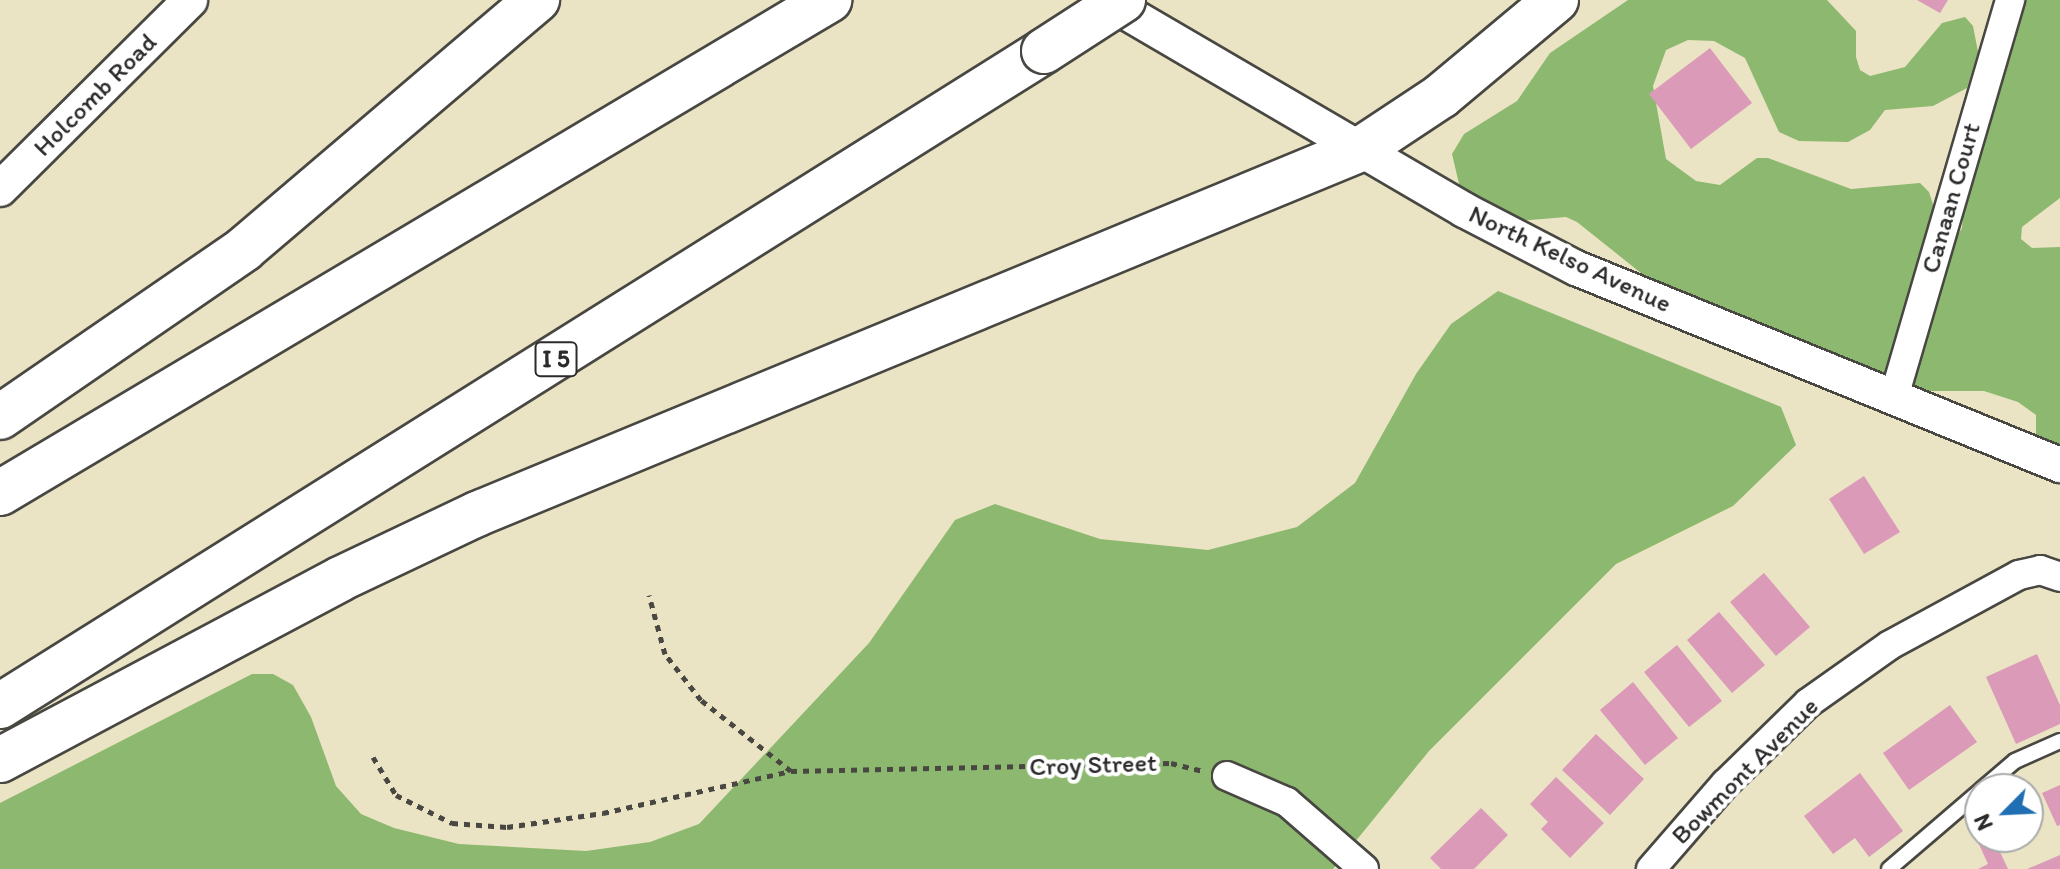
<!DOCTYPE html>
<style>
body{margin:0}
#map{position:relative;width:2060px;height:869px;overflow:hidden;background:#eae4c4;font-family:Itim,sans-serif}
div>[style]{position:absolute}
[style*='--x']{left:calc(var(--x)*1px);top:calc(var(--y)*1px);width:calc(var(--w)*1px);rotate:calc(var(--a)*1deg)}
.forest>*{inset:0;background:#8db86f}
.building>*{inset:0;background:#da9ab8}
.path>*{height:5px;margin-top:-2.5px;transform-origin:0;background:repeating-linear-gradient(90deg,#484742 0 6px,transparent 0 12px)}
.roads{filter:drop-shadow(2px 0 #484742) drop-shadow(-2px 0 #484742) drop-shadow(0 2px #484742) drop-shadow(0 -2px #484742)}
.service>*{height:14px;margin:-7px;padding:0 7px;transform-origin:7px;border-radius:7px;background:#fff}
.minor>*{height:28px;margin:-14px;padding:0 14px;transform-origin:14px;border-radius:14px;background:#fff}
.tertiary>*{height:34px;margin:-17px;padding:0 17px;transform-origin:17px;border-radius:17px;background:#fff}
.motorway>*{height:44px;margin:-22px;padding:0 22px;transform-origin:22px;border-radius:22px;background:#fff}
.bridges{filter:drop-shadow(2px 0 #484742) drop-shadow(-2px 0 #484742) drop-shadow(0 2px #484742) drop-shadow(0 -2px #484742)}
.motorway-bridge>*{height:44px;margin:-22px;padding:0 22px;transform-origin:22px;border-radius:22px;background:#fff}
span{translate:-50% -50%;white-space:nowrap;text-align:center;line-height:1.15;-webkit-text-stroke:8px #fff;paint-order:stroke}
.shield-label span{padding:2px 6px;background:#fff;border:2px solid;border-radius:6px;-webkit-text-stroke-width:0}
.shield-label{font-size:24px;color:#2b2b2b;font-weight:700}
.street-label{font-size:26px;color:#2b2b2b}
.north{position:absolute;left:1964px;top:773px;width:80px;height:80px;box-sizing:border-box;background:#fff;border:2px solid #aaa;border-radius:50%;rotate:246deg;font-size:22px;font-weight:700;line-height:32px;text-align:center;color:#2b2b2b}
.north::after{content:'';display:block;margin:auto;width:28px;height:36px;background:#1f6fb2;clip-path:polygon(50% 0,100% 100%,50% 72%,0 100%)}
</style>
<div id="map">
<div class="forest">
<div style="clip-path:polygon(1628px 0,1827px 0,1856px 31px,1856px 57px,1860px 70px,1870px 76px,1905px 67px,1942px 23px,1965px 17px,1973px 26px,1978px 52px,1967px 88px,1933px 106px,1885px 110px,1870px 130px,1848px 142px,1799px 141px,1779px 132px,1745px 58px,1714px 41px,1688px 40px,1666px 50px,1653px 86px,1666px 159px,1696px 181px,1720px 185px,1757px 158px,1768px 158px,1851px 189px,1920px 183px,1929px 192px,1944px 239px,1956px 238px,1962px 228px,1968px 148px,2015px 0,2060px 0,2060px 198px,2022px 227px,2021px 239px,2032px 248px,2060px 247px,2060px 453px,2036px 438px,2036px 415px,2018px 402px,1984px 391px,1914px 391px,1884px 372px,1860px 370px,1651px 281px,1577px 222px,1566px 217px,1517px 221px,1475px 204px,1460px 188px,1452px 154px,1464px 134px,1517px 101px,1550px 53px)"></div>
<div style="clip-path:polygon(1498px 291px,1781px 407px,1796px 445px,1733px 506px,1616px 564px,1429px 751px,1333px 869px,0 869px,0 803px,252px 674px,273px 674px,293px 685px,311px 717px,336px 786px,361px 814px,394px 828px,459px 844px,586px 851px,650px 842px,699px 824px,869px 643px,955px 520px,995px 504px,1100px 539px,1208px 550px,1297px 527px,1355px 483px,1416px 374px,1451px 324px)"></div>
</div>
<div class="building">
<div style="clip-path:polygon(1917px 0,1948px 0,1940px 13px)"></div>
<div style="clip-path:polygon(1710px 48px,1752px 103px,1691px 149px,1649px 94px)"></div>
<div style="clip-path:polygon(1864px 476px,1900px 532px,1864px 554px,1829px 499px)"></div>
<div style="clip-path:polygon(1764px 573px,1810px 627px,1776px 656px,1730px 602px)"></div>
<div style="clip-path:polygon(1719px 612px,1765px 665px,1732px 693px,1687px 640px)"></div>
<div style="clip-path:polygon(1677px 645px,1722px 701px,1689px 727px,1644px 672px)"></div>
<div style="clip-path:polygon(2037px 654px,2060px 705px,2060px 724px,2016px 744px,1986px 677px)"></div>
<div style="clip-path:polygon(1633px 682px,1678px 738px,1645px 765px,1600px 710px)"></div>
<div style="clip-path:polygon(1950px 705px,1977px 742px,1909px 790px,1883px 753px)"></div>
<div style="clip-path:polygon(1596px 734px,1644px 779px,1610px 815px,1562px 770px)"></div>
<div style="clip-path:polygon(1860px 773px,1903px 831px,1869px 857px,1855px 838px,1833px 854px,1804px 816px)"></div>
<div style="clip-path:polygon(1556px 777px,1604px 823px,1570px 858px,1541px 829px,1548px 822px,1530px 804px)"></div>
<div style="clip-path:polygon(2060px 785px,2060px 825px,2057px 826px,2042px 793px)"></div>
<div style="clip-path:polygon(2028px 802px,2040px 828px,2028px 833px)"></div>
<div style="clip-path:polygon(1481px 808px,1508px 835px,1474px 869px,1441px 869px,1430px 858px)"></div>
<div style="clip-path:polygon(1980px 837px,1993px 837px,2008px 869px,1978px 869px,1988px 864px,1976px 838px)"></div>
<div style="clip-path:polygon(2060px 855px,2060px 869px,2027px 869px)"></div>
</div>
<div class="path">
<div style="--x:373;--y:757;--w:44;--a:58.8"></div>
<div style="--x:396;--y:795;--w:63;--a:26.6"></div>
<div style="--x:452;--y:823;--w:55;--a:4.2"></div>
<div style="--x:507;--y:827;--w:97;--a:-8.3"></div>
<div style="--x:603;--y:813;--w:193;--a:-12.6"></div>
<div style="--x:791;--y:771;--w:115;--a:-141.7"></div>
<div style="--x:701;--y:700;--w:58;--a:-128"></div>
<div style="--x:665;--y:654;--w:61;--a:-105.2"></div>
<div style="--x:791;--y:771;--w:380;--a:-1.2"></div>
<div style="--x:1171;--y:763;--w:32;--a:14"></div>
</div>
<div class="roads">
<div class="service">
<div style="--x:1982;--y:789;--w:43;--a:-40.3"></div>
<div style="--x:2015;--y:761;--w:49;--a:-24"></div>
<div style="--x:1889;--y:869;--w:120;--a:-40.6"></div>
</div>
<div class="minor">
<div style="--x:1894;--y:397;--w:414;--a:-73.7"></div>
<div style="--x:1227;--y:776;--w:65;--a:23.4"></div>
<div style="--x:1287;--y:802;--w:102;--a:41"></div>
<div style="--x:1651;--y:869;--w:113;--a:-49"></div>
<div style="--x:1725;--y:784;--w:116;--a:-44.3"></div>
<div style="--x:1808;--y:703;--w:100;--a:-35.3"></div>
<div style="--x:1890;--y:645;--w:147;--a:-28.5"></div>
<div style="--x:2019;--y:575;--w:22;--a:-13"></div>
<div style="--x:2040;--y:570;--w:21;--a:19"></div>
</div>
<div class="tertiary">
<div style="--x:1105;--y:0;--w:416;--a:30.3"></div>
<div style="--x:1464;--y:210;--w:126;--a:27.4"></div>
<div style="--x:1576;--y:268;--w:523;--a:22.15"></div>
<div style="--x:0;--y:189;--w:268;--a:-44.8"></div>
</div>
<div class="motorway">
<div style="--x:0;--y:417;--w:296;--a:-34.5"></div>
<div style="--x:244;--y:249;--w:385;--a:-40.4"></div>
<div style="--x:0;--y:493;--w:965;--a:-30.74"></div>
<div style="--x:0;--y:706;--w:1232;--a:-32.1"></div>
<div style="--x:0;--y:760;--w:385;--a:-28"></div>
<div style="--x:340;--y:579;--w:152;--a:-25.4"></div>
<div style="--x:477;--y:514;--w:956;--a:-22.44"></div>
<div style="--x:1361;--y:149;--w:96;--a:-33.5"></div>
<div style="--x:1441;--y:96;--w:150;--a:-39.9"></div>
</div>
</div>
<div class="bridges">
<div class="motorway-bridge">
<div style="--x:1044;--y:51;--w:94;--a:-32.8"></div>
</div>
</div>
<div class="shield-label">
<span style="left:556px;top:359px">I 5</span>
</div>
<div class="street-label">
<span style="left:95px;top:95px;rotate:-45deg">Holcomb Road</span>
<span style="left:1951px;top:198px;rotate:-74deg">Canaan Court</span>
<span style="left:1570px;top:259px;rotate:25deg">North Kelso Avenue</span>
<span style="left:1093px;top:765px;rotate:-2deg">Croy Street</span>
<span style="left:1745px;top:771px;rotate:-45deg">Bowmont Avenue</span>
</div>
<div class="north">N</div>
</div>
